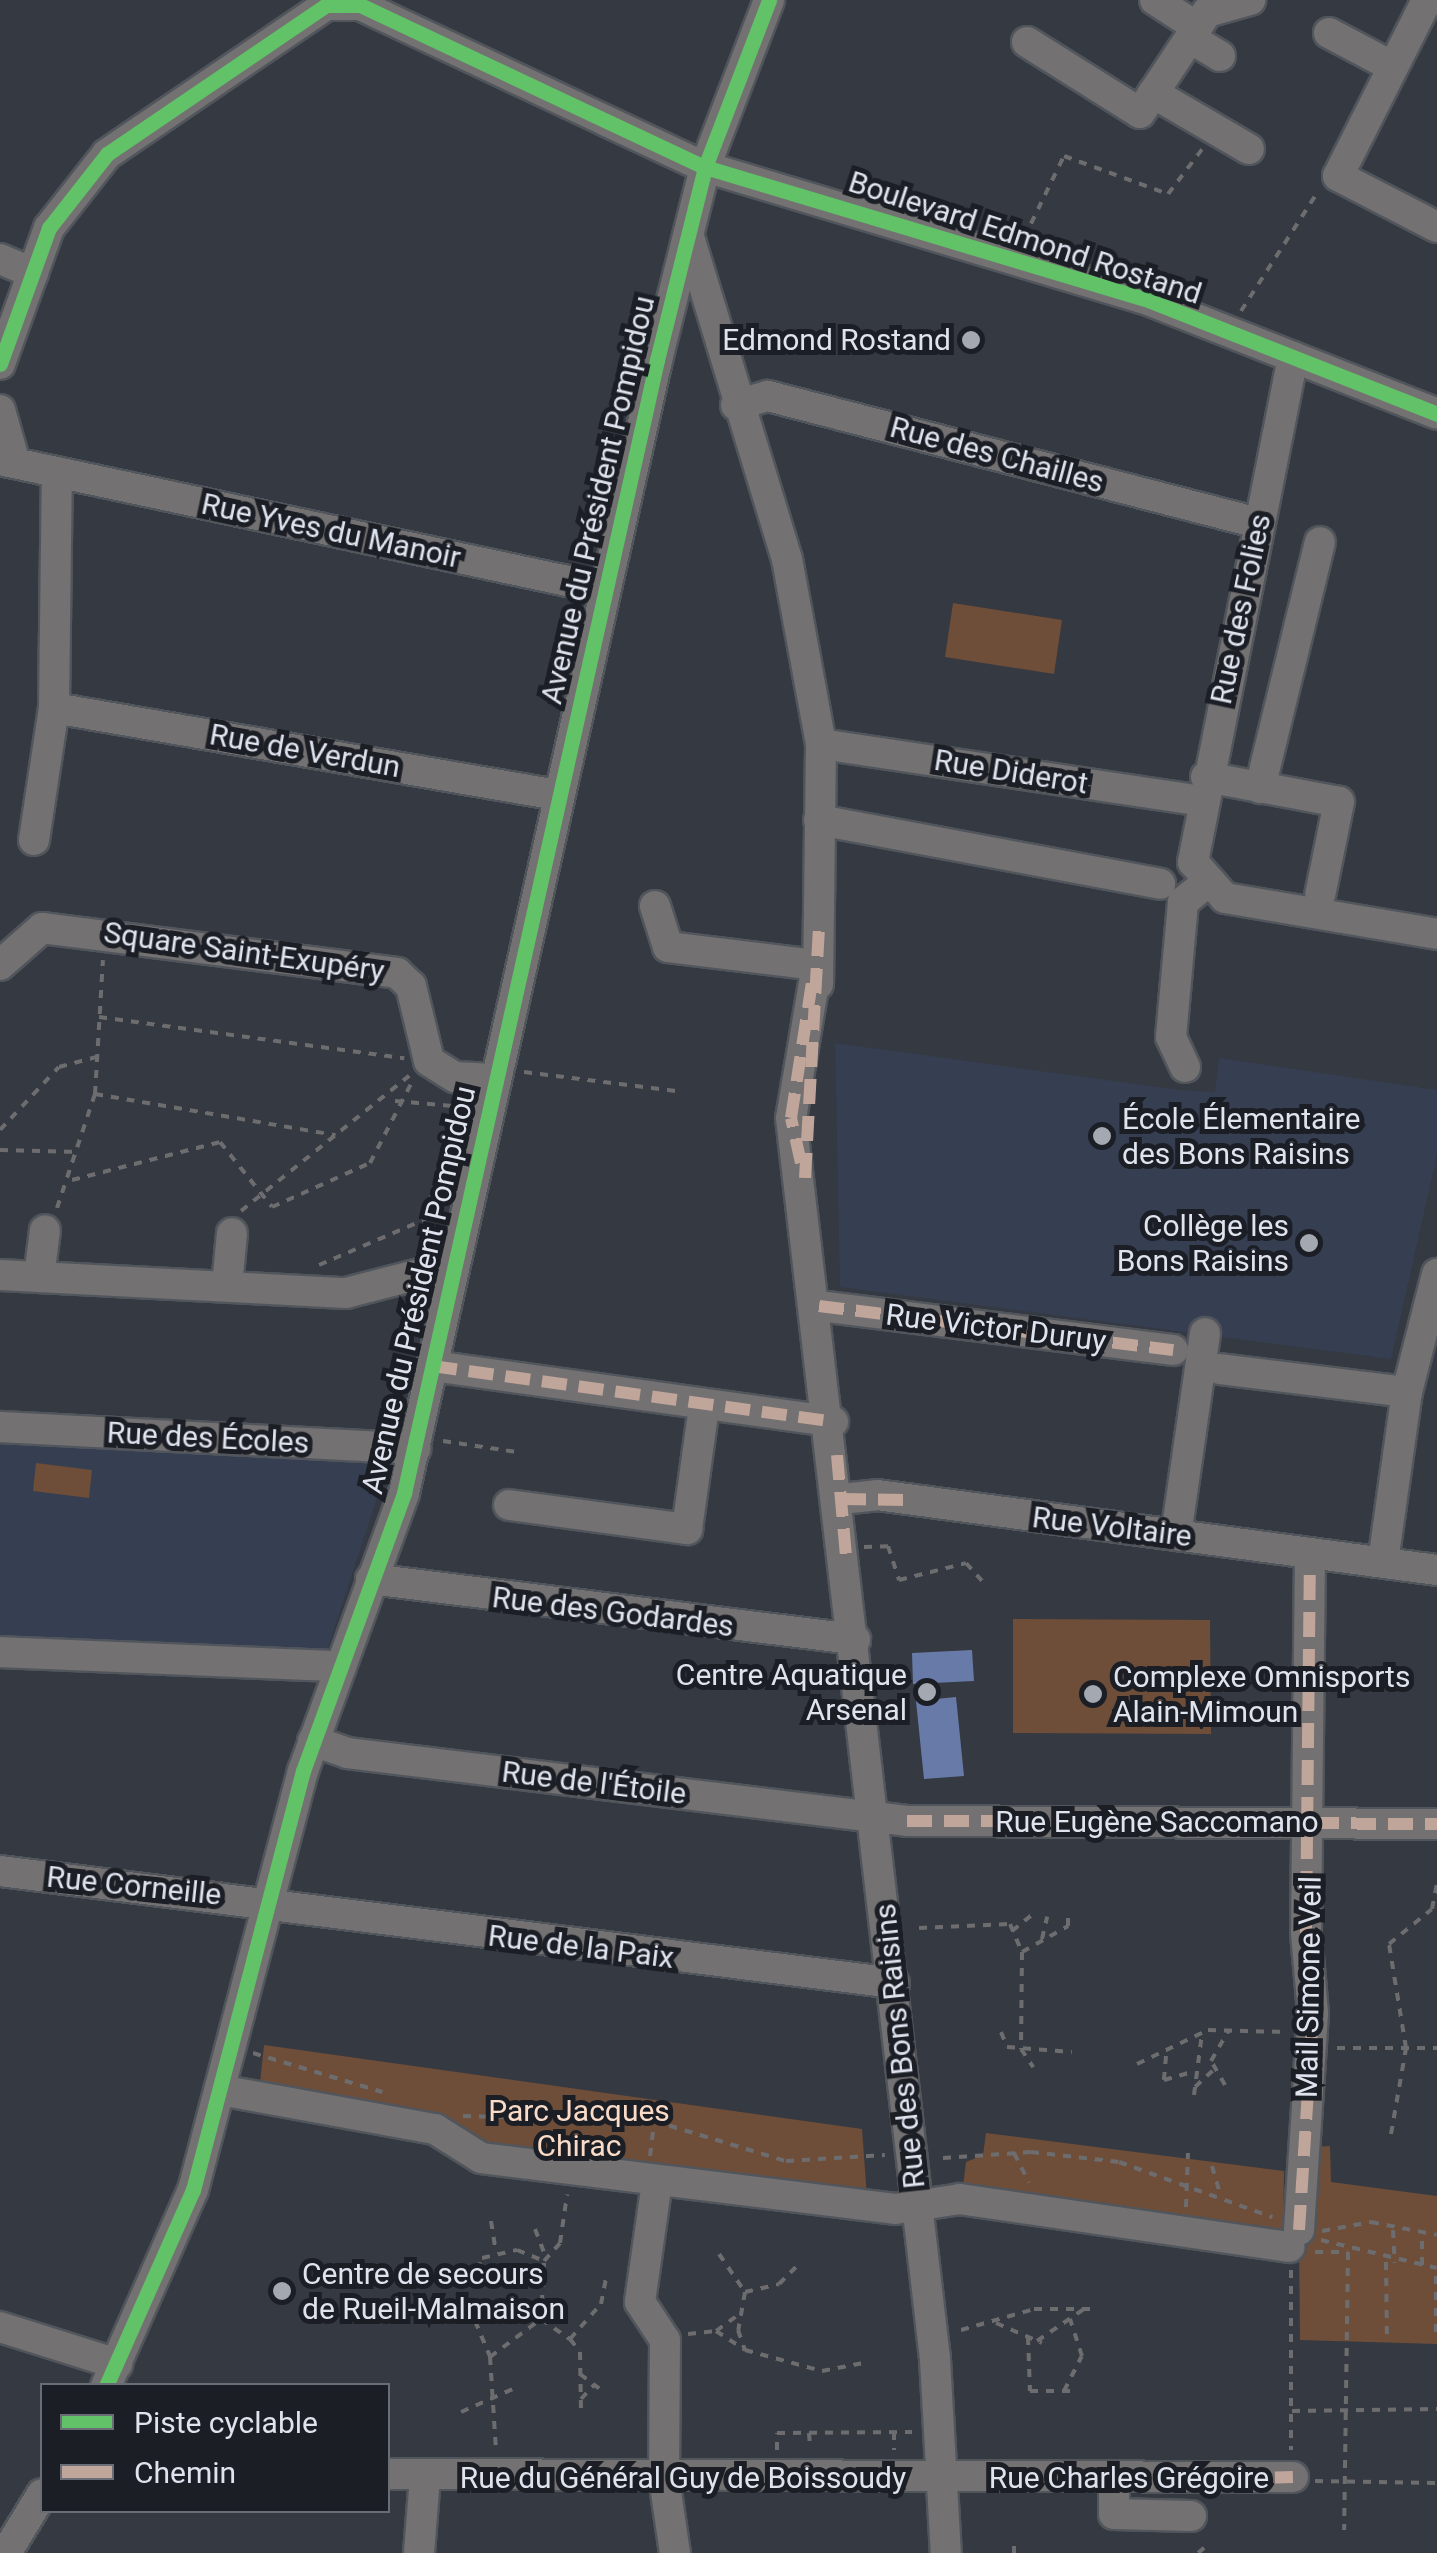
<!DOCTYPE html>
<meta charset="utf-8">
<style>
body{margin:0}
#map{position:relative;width:1437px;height:2553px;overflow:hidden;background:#353941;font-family:Roboto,sans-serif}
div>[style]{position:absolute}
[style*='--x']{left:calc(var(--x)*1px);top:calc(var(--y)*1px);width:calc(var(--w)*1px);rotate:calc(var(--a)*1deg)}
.built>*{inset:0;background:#363e51}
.green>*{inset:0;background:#6e4d39}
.water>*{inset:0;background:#687ba8}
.path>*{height:4px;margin-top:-2px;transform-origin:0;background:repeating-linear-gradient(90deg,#6d6d6f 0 8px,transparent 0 16px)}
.roads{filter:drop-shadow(2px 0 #51555c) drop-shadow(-2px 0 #51555c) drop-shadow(0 2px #51555c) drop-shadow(0 -2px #51555c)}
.minor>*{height:30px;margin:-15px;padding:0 15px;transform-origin:15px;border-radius:15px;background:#737171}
.quiet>*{height:12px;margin-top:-6px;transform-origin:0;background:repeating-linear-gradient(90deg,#c0a59a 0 25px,transparent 0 37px)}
.cycleway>*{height:15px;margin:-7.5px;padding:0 7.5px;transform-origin:7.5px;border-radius:7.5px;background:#61c268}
.dots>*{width:28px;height:28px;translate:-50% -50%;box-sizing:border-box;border:5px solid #1b1e25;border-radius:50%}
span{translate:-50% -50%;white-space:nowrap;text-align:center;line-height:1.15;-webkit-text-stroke:10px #1b1e25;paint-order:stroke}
.street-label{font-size:30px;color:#dfe3ed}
.poi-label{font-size:30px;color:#dfe3ed}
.right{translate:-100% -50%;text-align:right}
.left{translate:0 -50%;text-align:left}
.park-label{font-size:30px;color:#fadbc8}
.legend{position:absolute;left:40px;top:2383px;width:350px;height:130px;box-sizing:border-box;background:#1b1e25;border:2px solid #696d75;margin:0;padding:12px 18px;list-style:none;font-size:30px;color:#dfe3ed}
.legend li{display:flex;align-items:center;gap:20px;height:50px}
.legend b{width:50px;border:2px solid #696d75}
</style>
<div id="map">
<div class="built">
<div style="clip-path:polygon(835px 1043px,1180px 1090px,1215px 1092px,1219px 1058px,1437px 1090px,1437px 1155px,1391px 1359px,840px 1287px)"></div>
<div style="clip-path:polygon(0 1442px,375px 1461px,385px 1474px,326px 1654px,0 1638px)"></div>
</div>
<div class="green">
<div style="clip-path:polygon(953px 603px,1062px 620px,1054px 674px,945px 657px)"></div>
<div style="clip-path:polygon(36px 1463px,92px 1470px,89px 1498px,33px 1491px)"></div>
<div style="clip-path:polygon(1013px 1619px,1210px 1620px,1211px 1734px,1013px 1733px)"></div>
<div style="clip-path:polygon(264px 2045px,862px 2129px,867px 2197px,634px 2174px,257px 2111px)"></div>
<div style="clip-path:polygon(986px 2133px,1284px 2171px,1283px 2240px,962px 2195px,966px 2162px,983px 2155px)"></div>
<div style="clip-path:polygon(1330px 2146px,1331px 2182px,1437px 2196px,1437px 2344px,1300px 2340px,1298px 2148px)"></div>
</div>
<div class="water">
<div style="clip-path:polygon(972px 1650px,974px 1681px,913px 1684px,912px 1653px)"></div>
<div style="clip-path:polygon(956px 1697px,964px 1776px,924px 1779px,916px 1701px)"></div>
</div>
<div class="path">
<div style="--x:1024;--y:238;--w:91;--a:-64"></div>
<div style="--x:1064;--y:156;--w:111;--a:20.1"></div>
<div style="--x:1168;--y:194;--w:58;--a:-52.7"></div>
<div style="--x:1241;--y:311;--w:140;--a:-57.2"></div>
<div style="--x:99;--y:1017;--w:308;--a:7.7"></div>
<div style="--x:524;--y:1072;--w:153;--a:7.1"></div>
<div style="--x:95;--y:1094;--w:244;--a:9.7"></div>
<div style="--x:395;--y:1101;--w:58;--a:4.9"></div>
<div style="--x:0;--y:1130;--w:86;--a:-46.9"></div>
<div style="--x:59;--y:1067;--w:39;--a:-15"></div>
<div style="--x:0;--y:1150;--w:80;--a:1.4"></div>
<div style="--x:72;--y:1180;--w:153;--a:-14.4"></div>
<div style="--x:220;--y:1142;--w:83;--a:51.3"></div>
<div style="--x:272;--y:1207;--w:107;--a:-24.2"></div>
<div style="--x:370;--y:1163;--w:93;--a:-62.6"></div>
<div style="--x:57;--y:1208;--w:120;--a:-71.6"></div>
<div style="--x:95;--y:1094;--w:134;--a:-86.6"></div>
<div style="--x:241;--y:1211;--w:216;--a:-38.8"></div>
<div style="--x:319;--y:1265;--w:116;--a:-23.3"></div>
<div style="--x:426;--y:1219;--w:118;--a:-76.3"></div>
<div style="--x:443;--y:1441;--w:75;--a:8.5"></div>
<div style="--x:864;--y:1547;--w:24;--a:-2"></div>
<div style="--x:888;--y:1546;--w:36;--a:72"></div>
<div style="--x:899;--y:1580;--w:69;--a:-14.2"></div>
<div style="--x:966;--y:1563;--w:24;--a:48"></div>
<div style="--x:919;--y:1928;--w:91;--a:-2.5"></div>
<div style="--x:1010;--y:1924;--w:30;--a:67"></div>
<div style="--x:1022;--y:1952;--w:97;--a:90.6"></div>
<div style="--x:1021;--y:2049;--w:22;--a:56"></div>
<div style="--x:1012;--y:1931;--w:26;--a:-39"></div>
<div style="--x:1042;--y:1939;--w:23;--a:-77"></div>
<div style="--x:1022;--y:1952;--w:53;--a:-29.5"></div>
<div style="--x:1068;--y:1926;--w:9;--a:-90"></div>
<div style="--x:1001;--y:2032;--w:16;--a:68"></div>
<div style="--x:1007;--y:2047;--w:65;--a:4.4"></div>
<div style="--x:1337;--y:2048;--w:100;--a:0"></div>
<div style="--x:253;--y:2053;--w:135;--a:16.8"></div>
<div style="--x:1166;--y:2056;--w:24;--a:95"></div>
<div style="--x:1164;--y:2080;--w:29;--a:-16"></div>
<div style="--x:1137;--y:2064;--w:79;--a:-25.6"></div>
<div style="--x:1208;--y:2030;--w:78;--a:1.5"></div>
<div style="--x:1225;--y:2085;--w:28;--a:-120"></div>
<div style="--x:1211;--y:2061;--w:36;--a:-60"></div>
<div style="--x:1195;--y:2087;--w:25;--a:-43"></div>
<div style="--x:1194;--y:2095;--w:63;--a:-82.6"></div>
<div style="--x:463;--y:2116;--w:191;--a:1.5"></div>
<div style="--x:654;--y:2121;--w:138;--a:16.9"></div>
<div style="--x:786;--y:2161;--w:99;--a:-3.5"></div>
<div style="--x:1391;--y:2134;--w:87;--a:-80.1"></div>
<div style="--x:1406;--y:2048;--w:105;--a:-99.3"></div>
<div style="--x:1389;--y:1944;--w:55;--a:-39.1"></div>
<div style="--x:1432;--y:1909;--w:26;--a:-79"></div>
<div style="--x:1014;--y:2153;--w:33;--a:63"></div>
<div style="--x:650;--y:2156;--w:35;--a:-83"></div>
<div style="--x:943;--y:2158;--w:88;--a:-3.9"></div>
<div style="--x:1031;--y:2152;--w:89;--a:6.5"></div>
<div style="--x:1119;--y:2162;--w:163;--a:19.8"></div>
<div style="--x:1212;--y:2166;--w:32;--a:74"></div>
<div style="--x:1186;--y:2207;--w:54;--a:-87.9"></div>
<div style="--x:491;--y:2221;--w:32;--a:81"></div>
<div style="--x:535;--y:2229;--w:30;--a:69"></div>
<div style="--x:1393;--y:2230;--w:33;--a:87"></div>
<div style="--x:1322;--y:2231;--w:50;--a:-10.4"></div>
<div style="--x:1371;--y:2222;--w:67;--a:11.1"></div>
<div style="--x:1321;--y:2240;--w:119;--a:13.6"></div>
<div style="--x:1315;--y:2252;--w:33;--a:0"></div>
<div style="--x:1348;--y:2252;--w:278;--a:90.8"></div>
<div style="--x:719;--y:2254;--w:46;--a:55.6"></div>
<div style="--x:745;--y:2292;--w:35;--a:-13"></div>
<div style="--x:779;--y:2284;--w:24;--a:-45"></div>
<div style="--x:1386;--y:2262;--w:78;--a:89.3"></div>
<div style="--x:1422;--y:2265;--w:30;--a:-90"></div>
<div style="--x:478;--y:2270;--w:13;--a:-72"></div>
<div style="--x:482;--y:2258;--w:36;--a:-13"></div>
<div style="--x:517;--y:2250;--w:29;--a:22"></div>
<div style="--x:1291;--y:2270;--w:180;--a:90"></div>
<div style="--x:745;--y:2292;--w:39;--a:100"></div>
<div style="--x:738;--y:2330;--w:21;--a:71"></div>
<div style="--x:745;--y:2350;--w:80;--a:15.3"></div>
<div style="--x:822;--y:2371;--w:42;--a:-11"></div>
<div style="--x:541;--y:2319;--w:35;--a:35"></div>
<div style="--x:570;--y:2339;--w:47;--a:-48.5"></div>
<div style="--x:601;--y:2304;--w:25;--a:-79"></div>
<div style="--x:475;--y:2321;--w:39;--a:67"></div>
<div style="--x:490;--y:2357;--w:93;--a:86.3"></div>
<div style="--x:996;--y:2323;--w:50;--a:23.5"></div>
<div style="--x:961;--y:2330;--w:76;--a:-16"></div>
<div style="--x:1034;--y:2309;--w:59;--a:0"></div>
<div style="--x:716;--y:2331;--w:35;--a:33"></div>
<div style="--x:1436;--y:2332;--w:64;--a:-90"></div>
<div style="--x:688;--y:2334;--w:28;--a:-6"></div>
<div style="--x:716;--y:2331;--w:27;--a:-36"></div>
<div style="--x:1028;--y:2337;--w:54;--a:87.9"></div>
<div style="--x:1030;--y:2391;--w:46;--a:0"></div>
<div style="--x:570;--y:2339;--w:16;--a:52"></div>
<div style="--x:580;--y:2352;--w:57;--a:89"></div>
<div style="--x:1037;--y:2341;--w:57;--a:-34.2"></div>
<div style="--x:490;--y:2357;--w:64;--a:-36.7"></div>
<div style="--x:541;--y:2319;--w:58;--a:-87"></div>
<div style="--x:544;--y:2261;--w:24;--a:-48"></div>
<div style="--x:560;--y:2243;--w:49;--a:-81.7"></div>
<div style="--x:580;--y:2374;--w:25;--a:37"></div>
<div style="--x:1064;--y:2391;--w:39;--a:-63"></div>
<div style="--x:1082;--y:2356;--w:39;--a:-108"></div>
<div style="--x:581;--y:2399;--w:19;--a:-47"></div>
<div style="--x:1292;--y:2411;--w:145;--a:-0.8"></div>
<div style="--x:461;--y:2412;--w:57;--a:-23.9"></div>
<div style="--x:894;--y:2432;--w:18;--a:90"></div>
<div style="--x:809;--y:2433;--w:16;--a:86"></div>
<div style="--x:777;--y:2450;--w:17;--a:-90"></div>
<div style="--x:777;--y:2433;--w:135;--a:-0.4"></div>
<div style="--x:1315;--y:2481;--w:122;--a:0.9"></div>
<div style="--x:1014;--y:2553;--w:7;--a:-90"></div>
<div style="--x:1198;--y:2553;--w:8;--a:-40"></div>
</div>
<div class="roads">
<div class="minor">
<div style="--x:1155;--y:0;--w:50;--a:32.7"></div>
<div style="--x:1427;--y:0;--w:197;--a:116.8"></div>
<div style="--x:1338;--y:176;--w:111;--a:27.3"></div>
<div style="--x:1329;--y:33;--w:70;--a:28"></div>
<div style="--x:1190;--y:38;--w:35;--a:31"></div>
<div style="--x:1027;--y:42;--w:133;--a:32.1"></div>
<div style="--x:1140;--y:113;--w:121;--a:-56.4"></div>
<div style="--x:1207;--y:12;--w:45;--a:-15.6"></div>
<div style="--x:1153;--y:93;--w:111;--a:30.3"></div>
<div style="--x:690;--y:240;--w:333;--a:73.1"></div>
<div style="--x:787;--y:559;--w:188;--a:79.6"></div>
<div style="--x:821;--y:744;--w:240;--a:90.7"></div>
<div style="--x:0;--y:259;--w:36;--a:23"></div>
<div style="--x:1293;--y:357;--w:515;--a:101.2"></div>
<div style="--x:1193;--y:862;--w:48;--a:48.4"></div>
<div style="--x:1225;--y:898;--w:215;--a:9.6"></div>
<div style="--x:0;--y:364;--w:145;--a:-70.2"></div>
<div style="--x:49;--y:228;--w:94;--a:-51.9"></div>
<div style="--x:107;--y:154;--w:265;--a:-34.2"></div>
<div style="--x:326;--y:5;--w:34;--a:0"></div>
<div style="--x:360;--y:5;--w:381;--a:25.2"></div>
<div style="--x:705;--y:167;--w:457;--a:16.7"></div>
<div style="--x:1143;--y:298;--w:316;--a:21.5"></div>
<div style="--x:736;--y:405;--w:33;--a:-16"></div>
<div style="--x:768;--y:396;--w:506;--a:14.53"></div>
<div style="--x:0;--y:410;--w:55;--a:74.2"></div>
<div style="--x:0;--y:460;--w:619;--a:12.04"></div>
<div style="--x:54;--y:708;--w:510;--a:9.81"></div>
<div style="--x:821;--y:744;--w:384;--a:8.5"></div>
<div style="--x:1206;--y:777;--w:135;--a:10.6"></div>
<div style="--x:1339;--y:802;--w:95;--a:101.5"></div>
<div style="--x:1260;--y:788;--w:253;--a:-76.3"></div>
<div style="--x:819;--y:820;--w:347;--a:10.6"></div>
<div style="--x:34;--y:840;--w:134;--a:-81.4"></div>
<div style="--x:54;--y:708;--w:236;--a:-89.3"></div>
<div style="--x:655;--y:906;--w:43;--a:72.4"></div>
<div style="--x:668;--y:947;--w:150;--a:6.9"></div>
<div style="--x:0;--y:965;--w:56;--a:-41.4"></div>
<div style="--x:42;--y:928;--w:358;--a:7.2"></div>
<div style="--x:397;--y:973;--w:19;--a:43"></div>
<div style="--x:411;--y:986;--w:77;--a:76.5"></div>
<div style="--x:429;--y:1061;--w:31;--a:32"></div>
<div style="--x:455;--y:1077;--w:40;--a:2.9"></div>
<div style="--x:817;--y:965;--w:155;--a:99.6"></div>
<div style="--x:791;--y:1118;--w:1249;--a:83.38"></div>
<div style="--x:935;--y:2359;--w:194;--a:86.8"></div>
<div style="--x:1185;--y:1067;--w:33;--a:-115"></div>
<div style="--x:1171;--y:1037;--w:136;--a:-84.9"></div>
<div style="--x:1183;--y:902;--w:32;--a:-39"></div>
<div style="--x:0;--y:1275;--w:346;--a:3"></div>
<div style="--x:346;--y:1293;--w:112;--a:-14.5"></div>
<div style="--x:39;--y:1277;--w:47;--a:-82.7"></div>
<div style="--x:227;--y:1286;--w:53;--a:-84.6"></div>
<div style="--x:819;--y:1306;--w:357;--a:7.1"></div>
<div style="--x:432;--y:1366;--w:405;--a:7.9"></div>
<div style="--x:1219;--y:1369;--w:189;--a:7"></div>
<div style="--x:0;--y:1427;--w:416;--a:3"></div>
<div style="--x:841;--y:1499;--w:36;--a:-6"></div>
<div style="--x:877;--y:1495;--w:565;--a:7.63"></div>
<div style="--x:509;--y:1505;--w:180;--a:7.7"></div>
<div style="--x:687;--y:1529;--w:123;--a:-82.1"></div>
<div style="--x:1176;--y:1535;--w:204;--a:-81.8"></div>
<div style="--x:1383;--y:1562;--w:172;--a:-82"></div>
<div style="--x:1407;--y:1392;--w:122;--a:-75.7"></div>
<div style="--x:371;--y:1579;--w:488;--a:7.1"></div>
<div style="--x:0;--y:1652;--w:341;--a:2.4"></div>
<div style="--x:313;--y:1741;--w:36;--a:19"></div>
<div style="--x:347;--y:1753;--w:564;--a:6.92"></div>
<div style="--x:907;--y:1821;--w:530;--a:0.32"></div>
<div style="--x:0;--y:1871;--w:901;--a:7.14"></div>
<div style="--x:220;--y:2090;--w:219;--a:10.3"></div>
<div style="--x:435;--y:2129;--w:54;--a:32.2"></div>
<div style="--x:481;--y:2158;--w:417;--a:7"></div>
<div style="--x:895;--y:2209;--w:66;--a:-8.7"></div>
<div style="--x:960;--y:2199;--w:333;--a:8.3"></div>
<div style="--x:657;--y:2182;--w:121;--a:98.1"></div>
<div style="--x:640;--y:2302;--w:45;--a:56.7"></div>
<div style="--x:665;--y:2340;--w:138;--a:90.4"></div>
<div style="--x:664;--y:2478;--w:76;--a:81.7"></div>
<div style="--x:1299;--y:2230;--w:217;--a:-86.3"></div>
<div style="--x:1313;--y:2013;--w:80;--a:-95"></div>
<div style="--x:1306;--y:1933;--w:369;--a:-89.4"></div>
<div style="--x:0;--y:2327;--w:123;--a:17.5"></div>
<div style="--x:106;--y:2386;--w:214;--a:-66.1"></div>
<div style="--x:193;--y:2190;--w:433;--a:-75.3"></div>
<div style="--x:303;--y:1771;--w:296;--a:-70"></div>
<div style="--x:404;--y:1493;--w:1161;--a:-77.41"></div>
<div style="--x:657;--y:360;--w:199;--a:-76"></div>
<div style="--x:705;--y:167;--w:179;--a:-69"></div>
<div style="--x:388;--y:2474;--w:905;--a:0.19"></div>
<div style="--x:1114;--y:2481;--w:33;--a:90"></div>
<div style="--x:1114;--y:2514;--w:77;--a:1.5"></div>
<div style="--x:6;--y:2553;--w:69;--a:-58.6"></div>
<div style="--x:419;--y:2553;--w:76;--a:-85.5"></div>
</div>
</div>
<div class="quiet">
<div style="--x:801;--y:1163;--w:46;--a:-102.5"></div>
<div style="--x:791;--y:1118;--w:144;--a:-81.2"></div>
<div style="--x:805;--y:1178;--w:251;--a:-86.8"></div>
<div style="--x:819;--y:1306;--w:357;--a:7.1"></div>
<div style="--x:432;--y:1366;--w:405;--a:7.9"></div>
<div style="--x:837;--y:1455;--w:101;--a:84.9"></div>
<div style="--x:841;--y:1499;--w:66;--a:0.9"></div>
<div style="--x:907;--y:1821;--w:530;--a:0.32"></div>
<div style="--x:1299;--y:2230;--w:217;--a:-86.3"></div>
<div style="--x:1313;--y:2013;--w:80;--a:-95"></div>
<div style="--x:1306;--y:1933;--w:369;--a:-89.4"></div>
<div style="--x:1127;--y:2482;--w:166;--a:-1.7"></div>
</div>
<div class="cycleway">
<div style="--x:0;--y:364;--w:145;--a:-70.2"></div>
<div style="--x:49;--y:228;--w:94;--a:-51.9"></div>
<div style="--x:107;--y:154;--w:265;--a:-34.2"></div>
<div style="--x:326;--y:5;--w:34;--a:0"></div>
<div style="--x:360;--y:5;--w:381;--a:25.2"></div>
<div style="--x:705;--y:167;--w:457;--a:16.7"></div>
<div style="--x:1143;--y:298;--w:316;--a:21.5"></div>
<div style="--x:106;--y:2386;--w:214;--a:-66.1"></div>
<div style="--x:193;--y:2190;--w:433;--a:-75.3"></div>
<div style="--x:303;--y:1771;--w:296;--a:-70"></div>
<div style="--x:404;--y:1493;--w:1161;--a:-77.41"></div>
<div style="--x:657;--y:360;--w:199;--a:-76"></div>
<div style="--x:705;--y:167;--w:179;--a:-69"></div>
</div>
<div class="dots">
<div style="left:971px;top:340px;background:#a4a8b1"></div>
<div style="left:1102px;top:1136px;background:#a4a8b1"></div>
<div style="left:1309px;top:1243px;background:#a4a8b1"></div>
<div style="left:927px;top:1692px;background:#a4a8b1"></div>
<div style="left:1093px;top:1694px;background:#a4a8b1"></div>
<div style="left:282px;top:2291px;background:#a4a8b1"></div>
</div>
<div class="street-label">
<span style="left:1025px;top:238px;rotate:18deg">Boulevard Edmond Rostand</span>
<span style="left:997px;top:455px;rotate:15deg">Rue des Chailles</span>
<span style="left:598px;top:500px;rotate:-77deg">Avenue du Président Pompidou</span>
<span style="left:331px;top:531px;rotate:12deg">Rue Yves du Manoir</span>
<span style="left:1241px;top:609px;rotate:-78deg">Rue des Folies</span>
<span style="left:305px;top:751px;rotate:10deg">Rue de Verdun</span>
<span style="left:1011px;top:772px;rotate:9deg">Rue Diderot</span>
<span style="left:244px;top:952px;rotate:8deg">Square Saint-Exupéry</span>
<span style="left:419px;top:1290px;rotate:-77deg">Avenue du Président Pompidou</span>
<span style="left:996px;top:1328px;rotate:7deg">Rue Victor Duruy</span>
<span style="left:208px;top:1438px;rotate:3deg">Rue des Écoles</span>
<span style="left:1112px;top:1527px;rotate:7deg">Rue Voltaire</span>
<span style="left:613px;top:1612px;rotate:7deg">Rue des Godardes</span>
<span style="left:594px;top:1783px;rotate:7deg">Rue de l'Étoile</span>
<span style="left:1157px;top:1822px">Rue Eugène Saccomano</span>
<span style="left:134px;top:1886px;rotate:6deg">Rue Corneille</span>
<span style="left:581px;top:1947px;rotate:7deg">Rue de la Paix</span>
<span style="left:1309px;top:1987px;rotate:-89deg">Mail Simone Veil</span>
<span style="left:900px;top:2046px;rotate:-96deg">Rue des Bons Raisins</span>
<span style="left:683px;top:2478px">Rue du Général Guy de Boissoudy</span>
<span style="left:1129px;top:2478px">Rue Charles Grégoire</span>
</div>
<div class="poi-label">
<span class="right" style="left:951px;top:340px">Edmond Rostand</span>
<span class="left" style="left:1122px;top:1136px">École Élementaire<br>des Bons Raisins</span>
<span class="right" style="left:1289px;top:1243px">Collège les<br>Bons Raisins</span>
<span class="right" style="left:907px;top:1692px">Centre Aquatique<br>Arsenal</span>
<span class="left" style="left:1113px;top:1694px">Complexe Omnisports<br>Alain-Mimoun</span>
<span class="left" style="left:302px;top:2291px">Centre de secours<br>de Rueil-Malmaison</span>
</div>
<div class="park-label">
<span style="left:579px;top:2128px">Parc Jacques<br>Chirac</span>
</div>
<ul class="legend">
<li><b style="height:12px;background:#61c268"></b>Piste cyclable</li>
<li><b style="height:12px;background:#c0a59a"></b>Chemin</li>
</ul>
</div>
